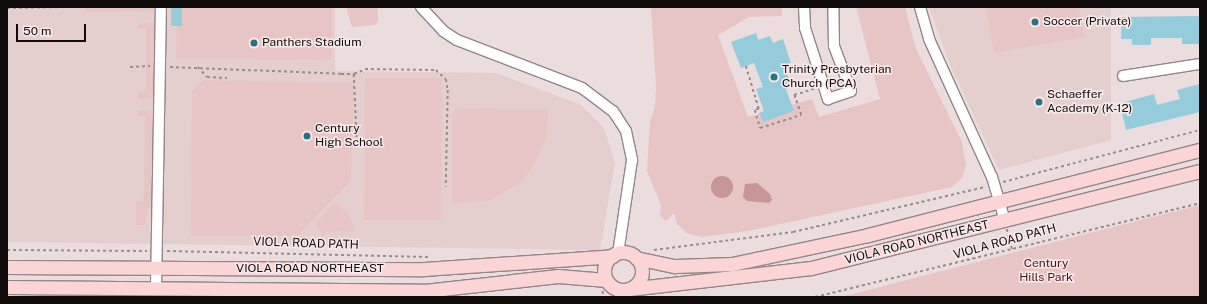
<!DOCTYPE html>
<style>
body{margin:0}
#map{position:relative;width:1207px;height:304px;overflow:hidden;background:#ebdddd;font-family:"Public Sans",sans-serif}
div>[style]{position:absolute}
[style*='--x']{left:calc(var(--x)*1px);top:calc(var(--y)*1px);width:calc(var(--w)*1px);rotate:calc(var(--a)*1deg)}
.built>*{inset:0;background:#e5cece}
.green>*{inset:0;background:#e8c5c5}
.water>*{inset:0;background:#c99697}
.round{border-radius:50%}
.building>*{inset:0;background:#94ccdb}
.path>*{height:1.5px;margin-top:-0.75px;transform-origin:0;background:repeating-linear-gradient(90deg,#988d8d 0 3px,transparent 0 6px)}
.roads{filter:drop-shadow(1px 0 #938686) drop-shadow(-1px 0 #938686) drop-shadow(0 1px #938686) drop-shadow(0 -1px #938686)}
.minor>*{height:10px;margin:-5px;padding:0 5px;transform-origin:5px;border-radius:5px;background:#fff}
.major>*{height:13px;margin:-6.5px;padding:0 6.5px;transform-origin:6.5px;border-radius:6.5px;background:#fbd4d5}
.major>.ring{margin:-6.5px;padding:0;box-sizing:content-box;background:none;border:13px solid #fbd4d5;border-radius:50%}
.dots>*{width:11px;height:11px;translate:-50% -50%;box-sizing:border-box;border:2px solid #f8eaea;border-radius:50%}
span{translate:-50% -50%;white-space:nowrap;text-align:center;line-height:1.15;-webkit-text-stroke:3px #f8eaea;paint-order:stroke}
.poi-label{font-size:12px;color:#0f0b0b}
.left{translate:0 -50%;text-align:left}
.street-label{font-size:12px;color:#0f0b0b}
.park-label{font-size:12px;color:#4e1119}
.frame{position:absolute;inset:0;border:8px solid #0f0b0b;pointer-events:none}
.scale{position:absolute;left:16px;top:24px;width:70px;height:18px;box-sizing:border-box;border:2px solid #0f0b0b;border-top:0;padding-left:5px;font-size:12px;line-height:14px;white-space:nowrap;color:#0f0b0b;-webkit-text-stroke:3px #f8eaea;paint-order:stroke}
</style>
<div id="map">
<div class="built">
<div style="clip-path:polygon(7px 7px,335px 7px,335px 71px,496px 73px,581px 105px,604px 128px,615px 163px,600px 250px,7px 242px)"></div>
<div style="clip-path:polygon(929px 7px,1111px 7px,1111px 140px,999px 170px,950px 65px)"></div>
</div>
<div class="green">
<div style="clip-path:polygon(86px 7px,155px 7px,154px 12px,84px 11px)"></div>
<div style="clip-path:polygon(177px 7px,332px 7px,332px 60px,176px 58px)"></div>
<div style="clip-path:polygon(346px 7px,377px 7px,378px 21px,375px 25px,352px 27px)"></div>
<div style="clip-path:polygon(651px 7px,782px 7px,782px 16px,749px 17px,718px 35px,748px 117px,812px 99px,819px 117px,880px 99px,856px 7px,905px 7px,916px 49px,962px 142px,966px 166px,962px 178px,952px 187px,748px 231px,701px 237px,687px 233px,677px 224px,674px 213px,666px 221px,660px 216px,661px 205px,647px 171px,650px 121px,655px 107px,656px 85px)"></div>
<div style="clip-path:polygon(986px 7px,1079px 7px,1084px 37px,994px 53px)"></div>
<div style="clip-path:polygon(138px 23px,155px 24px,154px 96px,150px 99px,138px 99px,138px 91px,146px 91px,146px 29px,138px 28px)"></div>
<div style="clip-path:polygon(365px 78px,442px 78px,441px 220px,364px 220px)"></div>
<div style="clip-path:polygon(203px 80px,354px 83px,351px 181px,297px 236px,191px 235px,192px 91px)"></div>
<div style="clip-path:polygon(457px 108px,549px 110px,546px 139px,532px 168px,522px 181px,491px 200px,452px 203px,452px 115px)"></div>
<div style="clip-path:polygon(138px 110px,153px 111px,152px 201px,146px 213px,146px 225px,136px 225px,136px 201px,143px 201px,144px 194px,145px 116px,138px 116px)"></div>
<div style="clip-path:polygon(335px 202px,349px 215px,355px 231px,328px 232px,322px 236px,316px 223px)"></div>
<div style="clip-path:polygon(1200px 205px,1200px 297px,841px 297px,1070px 238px)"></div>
</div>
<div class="water">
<div class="round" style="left:711px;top:176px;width:22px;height:22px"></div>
<div style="clip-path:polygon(757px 183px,770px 194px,772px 200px,769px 203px,747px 201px,743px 197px,745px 184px)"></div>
</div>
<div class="building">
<div style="clip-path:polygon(171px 7px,182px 7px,182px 26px,171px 26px)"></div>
<div style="clip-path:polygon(1200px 16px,1200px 44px,1182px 44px,1182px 38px,1151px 38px,1151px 45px,1132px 45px,1132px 39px,1121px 39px,1122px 17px)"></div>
<div style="clip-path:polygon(756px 33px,758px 40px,770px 36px,773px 43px,783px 39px,791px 63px,784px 66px,792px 87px,786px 89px,794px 111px,763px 122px,759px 113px,764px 111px,756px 89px,763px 87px,754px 63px,741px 68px,731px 42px)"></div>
<div style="clip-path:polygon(1200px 84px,1200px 112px,1126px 130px,1122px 113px,1128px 111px,1125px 102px,1154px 94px,1157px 105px,1180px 99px,1177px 90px)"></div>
</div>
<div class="path">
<div style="--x:7;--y:8;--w:58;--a:-1"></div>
<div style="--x:746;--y:66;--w:45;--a:73.2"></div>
<div style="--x:759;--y:109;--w:4;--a:166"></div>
<div style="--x:755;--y:110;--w:19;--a:74"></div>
<div style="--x:760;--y:128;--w:43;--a:-17.6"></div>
<div style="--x:801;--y:115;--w:21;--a:-109"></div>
<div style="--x:794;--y:95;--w:21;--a:-17"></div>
<div style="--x:130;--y:67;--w:20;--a:-3"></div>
<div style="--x:170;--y:67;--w:171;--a:2.3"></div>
<div style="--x:341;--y:74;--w:13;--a:0"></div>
<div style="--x:354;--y:74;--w:12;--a:-24"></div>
<div style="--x:365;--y:69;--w:71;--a:0.8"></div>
<div style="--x:436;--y:70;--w:13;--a:42"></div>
<div style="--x:446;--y:79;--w:11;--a:80"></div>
<div style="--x:448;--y:90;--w:97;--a:91.2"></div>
<div style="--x:198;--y:67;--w:13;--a:48"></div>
<div style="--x:207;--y:77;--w:20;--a:3"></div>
<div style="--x:354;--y:74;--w:70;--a:87.5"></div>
<div style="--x:1003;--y:182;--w:204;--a:-14.8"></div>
<div style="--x:1007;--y:229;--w:21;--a:76"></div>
<div style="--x:7;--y:250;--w:140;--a:0.4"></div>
<div style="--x:654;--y:250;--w:140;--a:-7.4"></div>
<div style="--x:793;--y:232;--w:197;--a:-13.2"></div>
<div style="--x:167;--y:251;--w:262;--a:1.3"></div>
<div style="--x:603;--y:291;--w:6;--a:90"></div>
<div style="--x:815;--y:297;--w:396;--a:-13.7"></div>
</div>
<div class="roads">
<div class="minor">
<div style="--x:421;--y:7;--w:33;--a:47"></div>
<div style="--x:443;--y:31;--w:17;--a:33"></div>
<div style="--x:457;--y:40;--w:134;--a:21"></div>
<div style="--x:582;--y:88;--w:39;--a:37"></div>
<div style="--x:613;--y:111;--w:24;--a:57"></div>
<div style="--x:626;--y:131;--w:30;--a:78"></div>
<div style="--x:632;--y:160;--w:95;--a:98.5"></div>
<div style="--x:804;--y:7;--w:21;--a:87"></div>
<div style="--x:805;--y:28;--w:75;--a:72.1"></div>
<div style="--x:828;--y:99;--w:24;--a:-19"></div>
<div style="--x:851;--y:91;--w:48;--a:-110.7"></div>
<div style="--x:834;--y:46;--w:39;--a:-91"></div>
<div style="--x:920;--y:7;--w:33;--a:74"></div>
<div style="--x:929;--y:39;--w:152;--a:65.5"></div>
<div style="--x:992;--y:177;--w:46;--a:73.5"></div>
<div style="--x:1123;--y:76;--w:78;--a:-8.9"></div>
<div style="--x:156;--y:289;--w:282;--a:-89"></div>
<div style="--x:620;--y:297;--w:7;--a:-90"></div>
</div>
<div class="major">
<div class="ring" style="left:604px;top:252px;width:25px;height:25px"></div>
<div style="--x:636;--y:258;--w:40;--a:12"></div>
<div style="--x:675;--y:266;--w:57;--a:-2"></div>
<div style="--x:732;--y:264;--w:139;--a:-12"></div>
<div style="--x:868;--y:235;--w:343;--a:-14.4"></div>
<div style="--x:7;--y:267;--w:417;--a:0.3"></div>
<div style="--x:424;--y:269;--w:189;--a:-3.9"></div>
<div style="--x:7;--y:287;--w:417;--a:0.5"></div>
<div style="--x:424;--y:291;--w:135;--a:-6.4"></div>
<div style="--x:558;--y:276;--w:48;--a:4.8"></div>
<div style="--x:629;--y:289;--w:183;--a:-6.6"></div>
<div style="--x:811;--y:268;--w:401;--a:-14"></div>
</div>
</div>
<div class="dots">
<div style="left:1035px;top:22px;background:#2d7181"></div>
<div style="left:254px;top:43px;background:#2d7181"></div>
<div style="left:774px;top:77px;background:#2d7181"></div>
<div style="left:1039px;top:102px;background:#2d7181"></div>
<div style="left:307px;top:136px;background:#2d7181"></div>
</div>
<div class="poi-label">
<span class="left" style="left:1043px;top:22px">Soccer (Private)</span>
<span class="left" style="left:262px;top:43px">Panthers Stadium</span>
<span class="left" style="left:782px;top:77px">Trinity Presbyterian<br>Church (PCA)</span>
<span class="left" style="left:1047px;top:102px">Schaeffer<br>Academy (K-12)</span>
<span class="left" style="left:315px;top:136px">Century<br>High School</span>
</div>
<div class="street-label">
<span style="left:1005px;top:242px;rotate:-15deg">VIOLA ROAD PATH</span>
<span style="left:917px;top:243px;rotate:-14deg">VIOLA ROAD NORTHEAST</span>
<span style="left:306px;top:244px;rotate:2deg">VIOLA ROAD PATH</span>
<span style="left:310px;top:269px">VIOLA ROAD NORTHEAST</span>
</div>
<div class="park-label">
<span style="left:1046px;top:271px">Century<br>Hills Park</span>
</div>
<div class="frame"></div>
<div class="scale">50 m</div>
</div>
